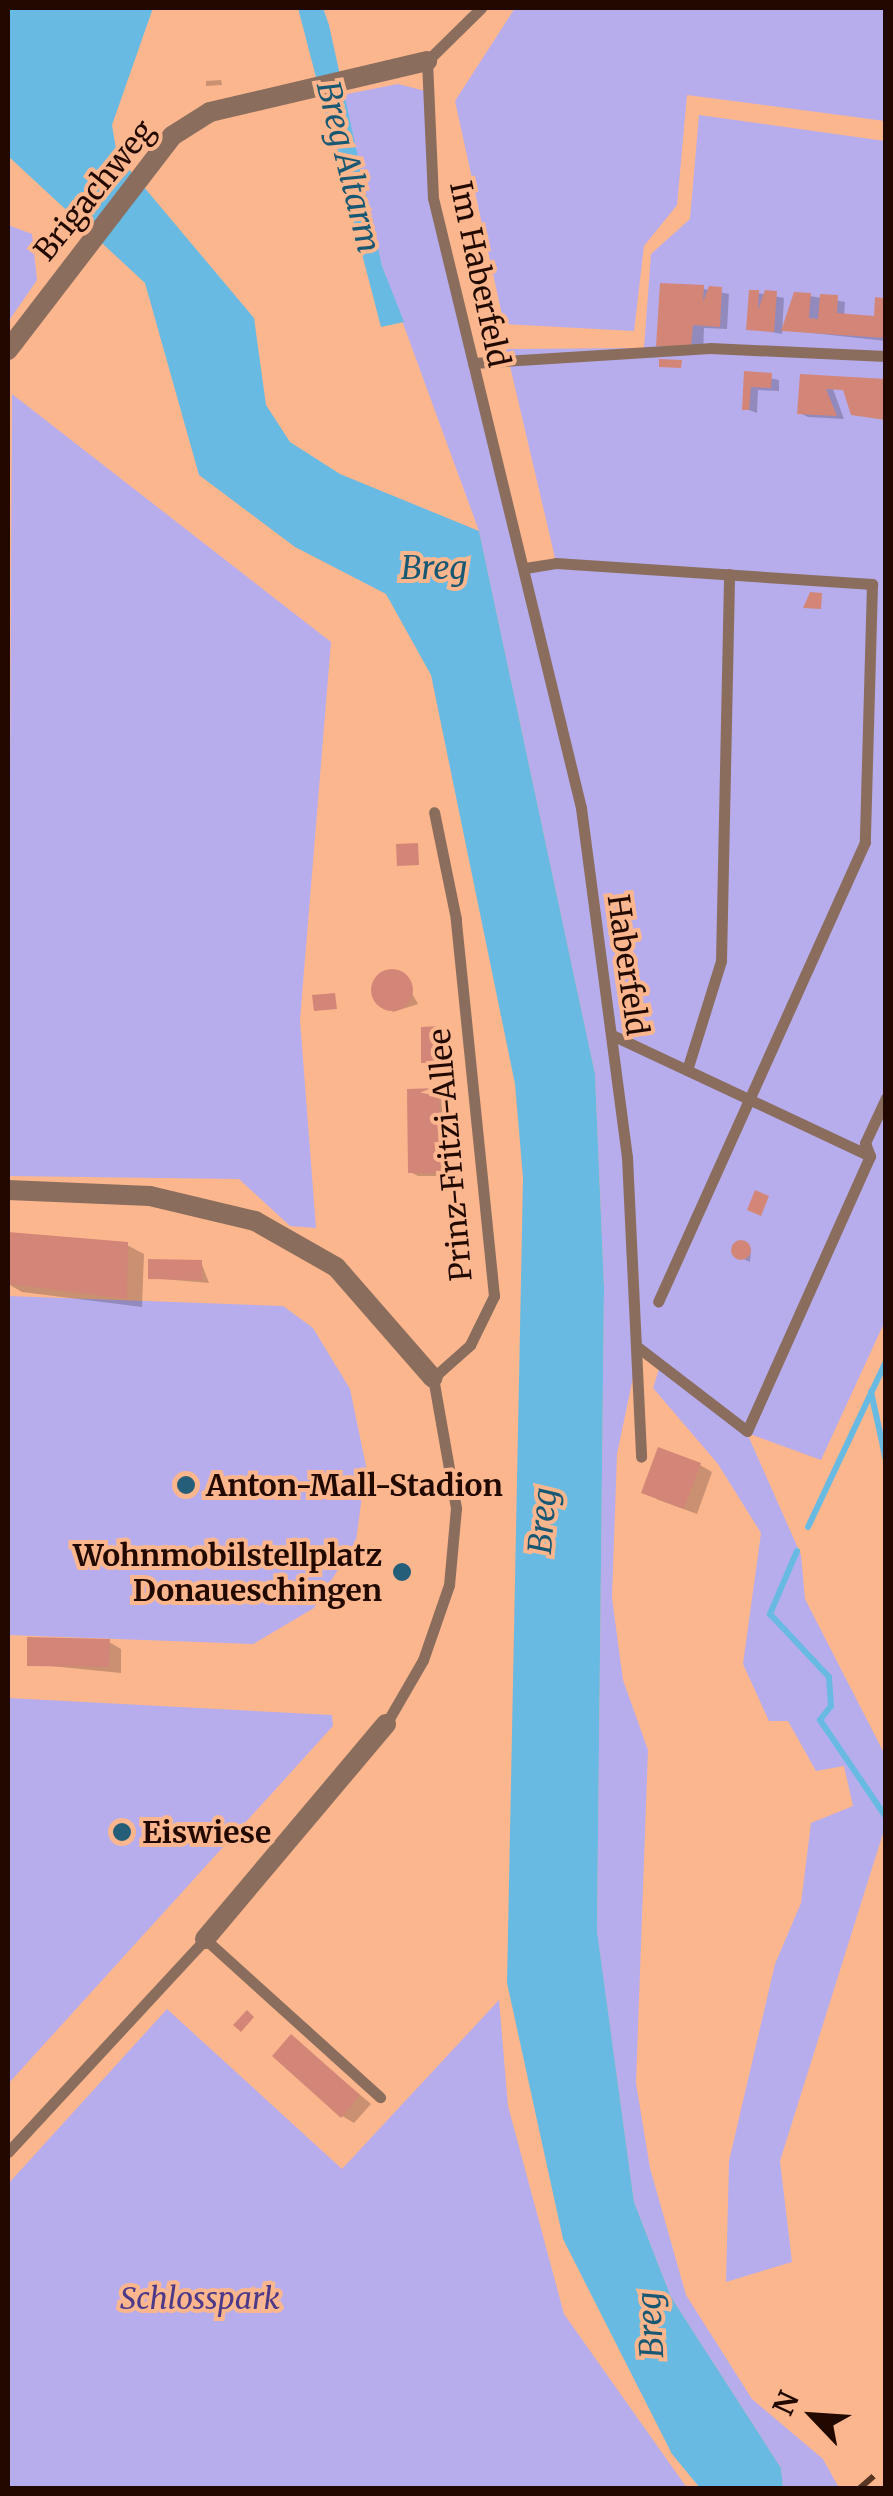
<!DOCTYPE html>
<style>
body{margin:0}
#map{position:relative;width:893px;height:2496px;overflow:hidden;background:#fcb68e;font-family:Merriweather,serif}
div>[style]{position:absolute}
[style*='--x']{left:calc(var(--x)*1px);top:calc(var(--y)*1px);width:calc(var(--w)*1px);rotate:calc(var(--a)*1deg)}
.green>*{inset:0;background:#b7adec}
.water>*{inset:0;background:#69bae2}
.shadow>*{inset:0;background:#0003}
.stream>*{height:6px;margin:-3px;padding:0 3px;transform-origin:3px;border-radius:3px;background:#69bae2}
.building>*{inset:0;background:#d38678}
.round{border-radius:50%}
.lane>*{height:11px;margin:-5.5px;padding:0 5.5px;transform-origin:5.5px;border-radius:5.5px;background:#8a6d5d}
.street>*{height:20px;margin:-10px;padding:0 10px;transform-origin:10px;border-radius:10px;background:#8a6d5d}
.rail>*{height:6px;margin-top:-3px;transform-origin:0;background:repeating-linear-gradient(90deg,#593524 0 18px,transparent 0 36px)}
.dots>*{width:28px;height:28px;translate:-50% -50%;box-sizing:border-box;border:5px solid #fcb68e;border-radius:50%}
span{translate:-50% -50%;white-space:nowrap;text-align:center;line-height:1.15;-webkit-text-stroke:8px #fcb68e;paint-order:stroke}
.street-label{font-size:30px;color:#210900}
.poi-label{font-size:30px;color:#210900;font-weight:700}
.left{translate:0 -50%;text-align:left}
.right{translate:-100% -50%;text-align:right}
.park-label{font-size:30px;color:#4d3989;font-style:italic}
.water-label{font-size:32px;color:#185873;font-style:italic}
.frame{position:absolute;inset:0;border:10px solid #210900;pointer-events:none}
.north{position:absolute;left:763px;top:2366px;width:100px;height:100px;-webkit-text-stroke:8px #fcb68e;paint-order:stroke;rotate:295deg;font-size:28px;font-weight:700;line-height:40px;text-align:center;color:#210900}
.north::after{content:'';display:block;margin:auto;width:35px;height:45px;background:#210900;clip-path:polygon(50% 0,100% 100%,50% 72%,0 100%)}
</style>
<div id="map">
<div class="green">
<div style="clip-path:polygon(515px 8px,885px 8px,885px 121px,687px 95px,677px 205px,644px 246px,634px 331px,504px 324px,455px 101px)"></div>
<div style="clip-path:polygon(398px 84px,433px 93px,433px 198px,526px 568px,556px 562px,506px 349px,644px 348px,651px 254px,690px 219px,699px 115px,885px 141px,885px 1321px,821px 1460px,747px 1433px,801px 1555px,805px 1599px,885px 1755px,885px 1827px,780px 2161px,792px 2262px,726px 2282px,729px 2161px,775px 1964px,801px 1903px,811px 1823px,853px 1806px,844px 1766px,816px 1771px,788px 1721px,769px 1721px,743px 1664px,761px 1533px,718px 1464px,653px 1388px,660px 1366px,639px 1349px,617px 1454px,612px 1598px,623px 1680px,648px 1750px,636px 2083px,650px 2168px,686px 2295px,752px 2399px,823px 2459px,839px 2488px,783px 2488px,781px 2468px,671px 2297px,634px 2202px,597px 1932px,604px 1287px,595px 1074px,479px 531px,382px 266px,345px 111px,342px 95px)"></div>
<div style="clip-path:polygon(8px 225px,32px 234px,37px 280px,8px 322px)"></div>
<div style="clip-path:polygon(12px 394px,331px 642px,300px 1020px,316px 1228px,290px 1226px,239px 1179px,8px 1176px)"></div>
<div style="clip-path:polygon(8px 1296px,283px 1306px,313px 1328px,350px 1389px,366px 1466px,356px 1541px,314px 1608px,253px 1644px,8px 1635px)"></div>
<div style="clip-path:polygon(8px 1698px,332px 1715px,333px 1726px,8px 2084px)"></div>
<div style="clip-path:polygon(499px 2000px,508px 2106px,564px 2314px,687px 2488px,8px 2488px,8px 2184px,167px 2009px,342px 2169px)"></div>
</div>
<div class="water">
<div style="clip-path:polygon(8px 8px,153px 8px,112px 125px,117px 155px,254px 318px,266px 405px,290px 442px,340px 474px,479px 531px,595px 1074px,604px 1287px,597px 1931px,634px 2202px,671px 2297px,781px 2468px,783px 2488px,700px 2488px,672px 2454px,563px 2239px,507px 1983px,523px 1178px,515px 1084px,431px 675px,386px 594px,295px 547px,199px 475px,145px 283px,8px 156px)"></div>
<div style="clip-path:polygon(298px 8px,323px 8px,329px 25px,382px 266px,404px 322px,381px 327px)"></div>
</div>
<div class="shadow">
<div style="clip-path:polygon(221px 80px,222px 85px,206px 86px,206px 81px)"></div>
<div style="clip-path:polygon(694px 287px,729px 294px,727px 329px,704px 328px,703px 353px,671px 351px)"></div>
<div style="clip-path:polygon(758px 293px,784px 298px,782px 334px,749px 328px)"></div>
<div style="clip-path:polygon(810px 296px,845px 302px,844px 316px,876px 319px,886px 302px,886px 341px,784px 330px)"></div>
<div style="clip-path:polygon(747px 374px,779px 380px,779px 391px,758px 390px,757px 413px,744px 408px)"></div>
<div style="clip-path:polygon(802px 377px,886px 382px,886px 420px,854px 413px,846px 390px,833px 389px,844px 419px,808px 417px,800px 413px)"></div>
<div style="clip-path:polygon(401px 974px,418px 1004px,393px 1012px,376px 983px)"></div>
<div style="clip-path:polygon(438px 1029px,446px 1033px,447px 1066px,423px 1061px)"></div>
<div style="clip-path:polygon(439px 1091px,446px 1095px,448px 1176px,418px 1176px,410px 1172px)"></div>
<div style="clip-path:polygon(8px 1235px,127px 1245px,144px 1254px,142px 1307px,22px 1292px,8px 1284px)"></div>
<div style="clip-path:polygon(737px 1241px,751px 1248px,750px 1262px,733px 1254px)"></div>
<div style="clip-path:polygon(201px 1262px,209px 1283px,151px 1278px)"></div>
<div style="clip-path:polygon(700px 1465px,712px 1472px,697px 1514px,656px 1499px)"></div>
<div style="clip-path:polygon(109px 1642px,121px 1649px,121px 1673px,30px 1664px)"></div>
<div style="clip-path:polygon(291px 2037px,371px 2104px,354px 2123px,342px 2116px)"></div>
</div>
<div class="stream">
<div style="--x:871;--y:1392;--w:70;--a:77.6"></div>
<div style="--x:808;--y:1527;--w:183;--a:-64.8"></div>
<div style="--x:797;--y:1551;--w:69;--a:113.2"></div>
<div style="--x:770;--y:1614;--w:86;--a:46.9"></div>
<div style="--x:829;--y:1677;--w:29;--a:86"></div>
<div style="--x:831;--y:1706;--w:18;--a:128"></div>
<div style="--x:820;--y:1720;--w:117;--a:55.8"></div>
</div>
<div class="building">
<div style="clip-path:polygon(660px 283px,704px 285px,703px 302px,709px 286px,722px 287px,720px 327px,693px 325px,691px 347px,656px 346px)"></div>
<div style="clip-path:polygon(749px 290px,759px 290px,758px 310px,765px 290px,777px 291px,774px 332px,746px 330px)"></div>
<div style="clip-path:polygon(794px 292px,811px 293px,809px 318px,818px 319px,820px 294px,838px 295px,837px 313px,874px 316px,875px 297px,883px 298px,886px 338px,781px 331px)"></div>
<div style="clip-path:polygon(659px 359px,682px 360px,681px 368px,659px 367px)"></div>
<div style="clip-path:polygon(744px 371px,772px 373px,771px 388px,751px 387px,749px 410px,742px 410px)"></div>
<div style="clip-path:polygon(800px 374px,886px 379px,886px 420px,851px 415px,843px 390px,826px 389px,837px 416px,797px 414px)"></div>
<div style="clip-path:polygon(810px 592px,822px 593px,821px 609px,803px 608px)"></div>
<div style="clip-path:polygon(418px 843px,419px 865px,397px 866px,396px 844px)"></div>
<div class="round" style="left:371px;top:969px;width:42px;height:42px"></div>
<div style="clip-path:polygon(335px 993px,337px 1009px,314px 1011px,312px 995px)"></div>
<div style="clip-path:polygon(439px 1026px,440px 1063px,421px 1063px,421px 1027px)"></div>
<div style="clip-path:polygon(439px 1088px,441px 1173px,408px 1173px,407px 1089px)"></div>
<div style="clip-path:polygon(755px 1190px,769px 1196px,761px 1216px,747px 1210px)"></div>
<div style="clip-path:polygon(8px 1232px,128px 1242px,127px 1299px,8px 1284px)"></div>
<div class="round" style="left:731px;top:1240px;width:20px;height:20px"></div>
<div style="clip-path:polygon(148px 1259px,202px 1260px,202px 1280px,148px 1279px)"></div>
<div style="clip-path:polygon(658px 1447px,701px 1463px,684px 1509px,641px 1493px)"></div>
<div style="clip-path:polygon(27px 1637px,110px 1639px,109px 1667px,27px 1666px)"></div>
<div style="clip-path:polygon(247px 2010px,254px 2017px,241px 2032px,233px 2025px)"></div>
<div style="clip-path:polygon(291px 2034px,360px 2095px,341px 2118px,272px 2056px)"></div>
</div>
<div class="lane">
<div style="--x:481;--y:8;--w:76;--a:135.5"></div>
<div style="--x:427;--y:61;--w:137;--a:87.5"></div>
<div style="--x:433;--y:198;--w:628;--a:76.36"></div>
<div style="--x:581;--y:808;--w:352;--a:82.5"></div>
<div style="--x:627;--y:1157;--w:300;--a:87.3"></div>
<div style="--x:473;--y:363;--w:237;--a:-3.6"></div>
<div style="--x:710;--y:348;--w:176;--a:2.6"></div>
<div style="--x:525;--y:568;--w:31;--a:-9"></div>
<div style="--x:556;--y:563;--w:317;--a:3.8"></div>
<div style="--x:872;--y:584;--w:258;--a:91.6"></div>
<div style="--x:865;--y:842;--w:504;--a:114.23"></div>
<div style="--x:612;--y:1035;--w:285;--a:25.1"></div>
<div style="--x:687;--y:1070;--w:114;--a:-72.7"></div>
<div style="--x:721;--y:961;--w:387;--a:-88.8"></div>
<div style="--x:639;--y:1348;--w:136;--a:37.5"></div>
<div style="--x:747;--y:1431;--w:301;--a:-65.9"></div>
<div style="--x:870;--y:1156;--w:14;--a:-111"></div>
<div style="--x:865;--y:1143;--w:50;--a:-65"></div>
<div style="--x:386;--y:1724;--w:74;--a:-60"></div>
<div style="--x:423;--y:1660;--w:79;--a:-70.9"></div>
<div style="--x:449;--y:1585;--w:77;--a:-84.8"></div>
<div style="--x:456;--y:1508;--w:132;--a:-100"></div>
<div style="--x:433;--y:1378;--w:50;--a:-41.7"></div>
<div style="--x:470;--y:1345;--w:55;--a:-63.9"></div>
<div style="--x:494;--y:1296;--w:379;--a:-95.8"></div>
<div style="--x:456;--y:919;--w:109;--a:-101.6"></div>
<div style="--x:8;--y:2152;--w:290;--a:-47.2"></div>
<div style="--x:205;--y:1939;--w:236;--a:42.1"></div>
</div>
<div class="street">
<div style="--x:8;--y:350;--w:270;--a:-52.5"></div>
<div style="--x:172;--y:136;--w:45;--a:-32.3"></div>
<div style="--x:210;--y:112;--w:223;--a:-13.2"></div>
<div style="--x:8;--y:1190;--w:142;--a:2.4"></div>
<div style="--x:150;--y:1196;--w:108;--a:13.4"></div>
<div style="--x:255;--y:1221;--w:93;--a:29.6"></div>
<div style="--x:336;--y:1267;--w:147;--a:48.9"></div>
<div style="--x:205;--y:1939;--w:281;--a:-49.9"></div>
</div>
<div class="rail">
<div style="--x:860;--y:2488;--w:35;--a:-41"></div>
</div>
<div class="dots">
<div style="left:186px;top:1485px;background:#255e78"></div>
<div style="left:402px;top:1572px;background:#255e78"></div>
<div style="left:122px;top:1832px;background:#255e78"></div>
</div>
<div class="street-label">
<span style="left:94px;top:190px;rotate:-51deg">Brigachweg</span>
<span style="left:480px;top:274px;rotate:78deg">Im Haberfeld</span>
<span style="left:628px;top:965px;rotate:82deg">Haberfeld</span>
<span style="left:450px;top:1155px;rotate:-95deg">Prinz-Fritzi-Allee</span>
</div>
<div class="poi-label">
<span class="left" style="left:206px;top:1485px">Anton-Mall-Stadion</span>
<span class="right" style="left:382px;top:1572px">Wohnmobilstellplatz<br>Donaueschingen</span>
<span class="left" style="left:142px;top:1832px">Eiswiese</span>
</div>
<div class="park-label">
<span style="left:200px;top:2298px">Schlosspark</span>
</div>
<div class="water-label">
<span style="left:348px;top:167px;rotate:76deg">Breg Altarm</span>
<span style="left:434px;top:568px">Breg</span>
<span style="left:543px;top:1521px;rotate:-85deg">Breg</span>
<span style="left:651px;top:2325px;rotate:-93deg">Breg</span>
</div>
<div class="frame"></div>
<div class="north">N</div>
</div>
